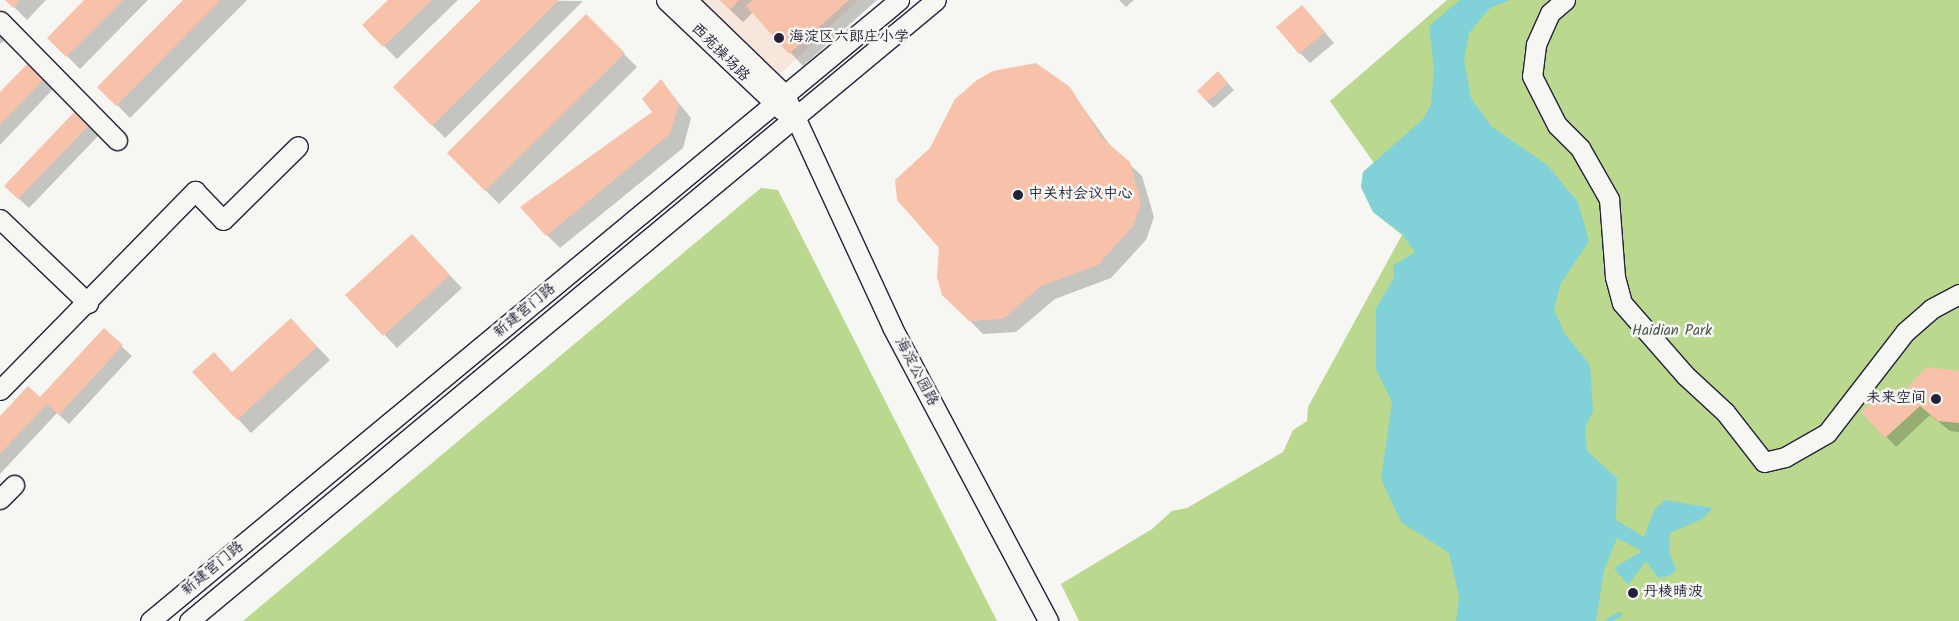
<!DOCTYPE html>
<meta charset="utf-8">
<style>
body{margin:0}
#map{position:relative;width:1959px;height:621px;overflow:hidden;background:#f6f6f2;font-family:Kalam,"LXGW WenKai TC",sans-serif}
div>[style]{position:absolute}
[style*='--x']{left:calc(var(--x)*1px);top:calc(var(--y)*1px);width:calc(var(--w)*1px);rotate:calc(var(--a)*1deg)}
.built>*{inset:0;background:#f6e6dc}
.green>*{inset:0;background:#bbd88f}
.water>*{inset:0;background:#80d1d8}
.shadow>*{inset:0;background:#0003}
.stream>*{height:5px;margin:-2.5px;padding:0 2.5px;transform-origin:2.5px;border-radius:2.5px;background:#80d1d8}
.building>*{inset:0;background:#f7c2a9}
.roads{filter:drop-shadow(1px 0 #22223b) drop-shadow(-1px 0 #22223b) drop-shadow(0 1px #22223b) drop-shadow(0 -1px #22223b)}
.minor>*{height:19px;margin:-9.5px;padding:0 9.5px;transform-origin:9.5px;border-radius:9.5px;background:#f6f6f2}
.dots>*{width:14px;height:14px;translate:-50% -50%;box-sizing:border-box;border:2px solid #f6f6f2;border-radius:50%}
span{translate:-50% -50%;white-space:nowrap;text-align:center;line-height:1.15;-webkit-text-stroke:5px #f6f6f2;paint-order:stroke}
.poi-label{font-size:15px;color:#22223b}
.left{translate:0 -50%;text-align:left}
.right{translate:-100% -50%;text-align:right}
.street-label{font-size:15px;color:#22223b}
.park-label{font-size:15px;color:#505954}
</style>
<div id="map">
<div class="built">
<div style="clip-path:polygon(700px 0,858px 0,778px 76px)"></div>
</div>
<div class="green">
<div style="clip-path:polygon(1447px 0,1959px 0,1959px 621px,1079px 621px,1061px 584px,1152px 529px,1172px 511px,1187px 508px,1283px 452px,1293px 430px,1307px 421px,1308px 407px,1402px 235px,1373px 212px,1361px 187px,1363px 172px,1374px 163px,1330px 101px)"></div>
<div style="clip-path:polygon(761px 188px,778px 190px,997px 621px,243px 621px)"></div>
</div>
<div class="water">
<div style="clip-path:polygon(1460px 0,1510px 0,1490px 8px,1469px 33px,1464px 60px,1471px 98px,1491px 126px,1547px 165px,1578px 202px,1589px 241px,1560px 285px,1554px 310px,1565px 334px,1590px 365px,1593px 411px,1585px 428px,1587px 451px,1617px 478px,1616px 520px,1644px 537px,1654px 510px,1665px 500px,1713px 508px,1702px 519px,1670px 533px,1669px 552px,1676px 570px,1669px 576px,1658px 578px,1646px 561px,1628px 585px,1614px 568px,1642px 551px,1617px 538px,1604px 570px,1596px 621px,1456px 621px,1459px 597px,1449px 553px,1401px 522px,1381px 479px,1392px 402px,1376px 369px,1376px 308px,1394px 278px,1393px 266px,1415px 252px,1402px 234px,1373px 212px,1361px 187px,1363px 172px,1423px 119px,1431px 105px,1434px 70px,1429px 26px)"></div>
</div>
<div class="shadow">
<div style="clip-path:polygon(7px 0,46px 0,27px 20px)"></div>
<div style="clip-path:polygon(86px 0,148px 0,80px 69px,49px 38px)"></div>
<div style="clip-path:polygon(185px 0,247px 0,130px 118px,99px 87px)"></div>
<div style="clip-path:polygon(389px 0,458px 0,397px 59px,363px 25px)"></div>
<div style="clip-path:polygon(483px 0,583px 1px,445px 138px,395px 87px)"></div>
<div style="clip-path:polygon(720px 0,877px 0,803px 66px,753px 12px,743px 22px)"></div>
<div style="clip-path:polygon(1119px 0,1134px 0,1126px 7px)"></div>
<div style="clip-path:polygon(586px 16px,637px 67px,499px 204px,449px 153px)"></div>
<div style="clip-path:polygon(1312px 17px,1334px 43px,1310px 63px,1300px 53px)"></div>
<div style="clip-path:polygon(0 35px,5px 40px,0 44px)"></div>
<div style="clip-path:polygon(30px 63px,55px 87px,0 145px,0 94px)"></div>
<div style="clip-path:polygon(1225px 80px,1234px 90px,1214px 108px,1207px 102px)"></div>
<div style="clip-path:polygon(661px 81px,691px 118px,683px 148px,560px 248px,547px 235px,654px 113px)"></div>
<div style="clip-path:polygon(1069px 88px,1112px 148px,1142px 176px,1154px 217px,1146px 240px,1111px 278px,1055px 299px,1016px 332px,983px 334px,943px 294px)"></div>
<div style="clip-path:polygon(78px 110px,101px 133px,29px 208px,5px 186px)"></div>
<div style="clip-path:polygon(425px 249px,462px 288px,397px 348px,347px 295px)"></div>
<div style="clip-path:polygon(104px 330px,132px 356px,69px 424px,57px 413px,0 474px,0 418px,40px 399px)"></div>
<div style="clip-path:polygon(304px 333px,330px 360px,251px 433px,194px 372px,233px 373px)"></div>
<div style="clip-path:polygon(1959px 373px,1959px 432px,1950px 431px,1930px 415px,1896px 447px,1863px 412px,1889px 408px)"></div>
</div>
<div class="stream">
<div style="--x:1607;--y:621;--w:14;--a:-30"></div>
</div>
<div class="building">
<div style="clip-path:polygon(5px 0,20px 0,13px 8px)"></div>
<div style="clip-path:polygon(84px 0,123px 0,66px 57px,47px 38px)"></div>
<div style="clip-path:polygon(183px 0,221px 0,116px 106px,97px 87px)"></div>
<div style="clip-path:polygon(388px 0,432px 0,383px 47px,362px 25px)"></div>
<div style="clip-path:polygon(481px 0,559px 0,432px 126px,393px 87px)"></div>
<div style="clip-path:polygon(719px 0,739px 0,730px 10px)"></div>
<div style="clip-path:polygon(753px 0,849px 0,789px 54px,746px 6px)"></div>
<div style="clip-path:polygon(1302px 5px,1325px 32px,1299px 54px,1276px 27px)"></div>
<div style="clip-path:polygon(586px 14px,625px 53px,485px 191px,447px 153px)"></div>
<div style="clip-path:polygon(30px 61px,46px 77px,0 125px,0 92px)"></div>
<div style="clip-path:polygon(1036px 63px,1070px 87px,1102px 138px,1130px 162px,1141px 203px,1133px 226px,1098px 265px,1041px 286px,1003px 319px,969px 321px,942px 295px,937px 277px,939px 248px,897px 200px,895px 180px,930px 148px,955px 99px,977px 80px,993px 71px)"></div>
<div style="clip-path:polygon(1218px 71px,1228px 83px,1207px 102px,1197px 91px)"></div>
<div style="clip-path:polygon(661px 79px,679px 104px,670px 134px,546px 236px,520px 207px,652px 112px,642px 99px)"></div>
<div style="clip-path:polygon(78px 108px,92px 122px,18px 199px,4px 186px)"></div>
<div style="clip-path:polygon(412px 234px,450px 275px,383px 336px,345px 295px)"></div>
<div style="clip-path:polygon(291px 318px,317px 347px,237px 420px,192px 372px,214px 352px,232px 372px)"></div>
<div style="clip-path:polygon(104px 328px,123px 345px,59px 415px,47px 404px,0 454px,0 416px,28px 386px,40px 397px)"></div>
<div style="clip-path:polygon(1927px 367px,1959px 371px,1959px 423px,1938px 421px,1920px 406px,1885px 438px,1861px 412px,1879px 396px,1889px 407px)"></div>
</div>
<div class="roads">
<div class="minor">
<div style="--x:666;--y:0;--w:161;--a:43.5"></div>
<div style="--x:687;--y:0;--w:136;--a:44.1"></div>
<div style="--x:785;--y:95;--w:255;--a:65.2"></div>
<div style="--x:892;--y:327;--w:333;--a:62"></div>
<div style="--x:1565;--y:0;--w:20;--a:139"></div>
<div style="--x:1550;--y:13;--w:35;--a:114"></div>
<div style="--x:1536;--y:45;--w:31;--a:97"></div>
<div style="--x:1532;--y:76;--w:55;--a:63"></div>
<div style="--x:1557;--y:125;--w:33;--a:45"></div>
<div style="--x:1580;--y:148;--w:59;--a:60.4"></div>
<div style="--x:1609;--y:199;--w:78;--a:85.6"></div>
<div style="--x:1615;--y:277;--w:27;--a:75"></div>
<div style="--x:1622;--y:303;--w:97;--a:48.8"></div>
<div style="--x:1686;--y:376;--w:53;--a:42.7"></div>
<div style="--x:1725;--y:412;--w:63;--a:52"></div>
<div style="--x:1764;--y:462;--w:22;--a:-13"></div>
<div style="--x:1785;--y:457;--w:48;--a:-29.7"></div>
<div style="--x:1827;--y:433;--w:128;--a:-52.3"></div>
<div style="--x:1905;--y:332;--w:35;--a:-41"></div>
<div style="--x:1931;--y:309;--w:32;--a:-28"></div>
<div style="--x:0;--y:21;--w:167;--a:45.5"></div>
<div style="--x:0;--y:219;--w:122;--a:43.7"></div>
<div style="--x:0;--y:390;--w:279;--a:-45.6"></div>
<div style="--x:195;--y:191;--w:40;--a:46"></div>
<div style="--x:223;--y:220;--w:105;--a:-44.6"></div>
<div style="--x:0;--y:499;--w:20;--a:-45"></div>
<div style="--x:150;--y:621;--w:973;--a:-39.66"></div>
<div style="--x:189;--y:621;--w:971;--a:-39.74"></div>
</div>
</div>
<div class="dots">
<div style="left:779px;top:38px;background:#22223b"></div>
<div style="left:1018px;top:195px;background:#22223b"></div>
<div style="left:1936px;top:399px;background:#22223b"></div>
<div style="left:1633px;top:593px;background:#22223b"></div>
</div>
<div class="poi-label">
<span class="left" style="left:789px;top:38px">海淀区六郎庄小学</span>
<span class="left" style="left:1028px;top:195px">中关村会议中心</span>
<span class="right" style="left:1926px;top:399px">未来空间</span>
<span class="left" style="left:1643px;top:593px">丹棱晴波</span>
</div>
<div class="street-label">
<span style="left:720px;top:53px;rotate:45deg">西苑操场路</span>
<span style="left:525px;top:311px;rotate:-40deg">新建宫门路</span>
<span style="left:916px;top:372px;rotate:62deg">海淀公园路</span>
<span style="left:213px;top:569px;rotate:-40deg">新建宫门路</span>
</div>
<div class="park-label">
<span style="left:1672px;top:332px">Haidian Park</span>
</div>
</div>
